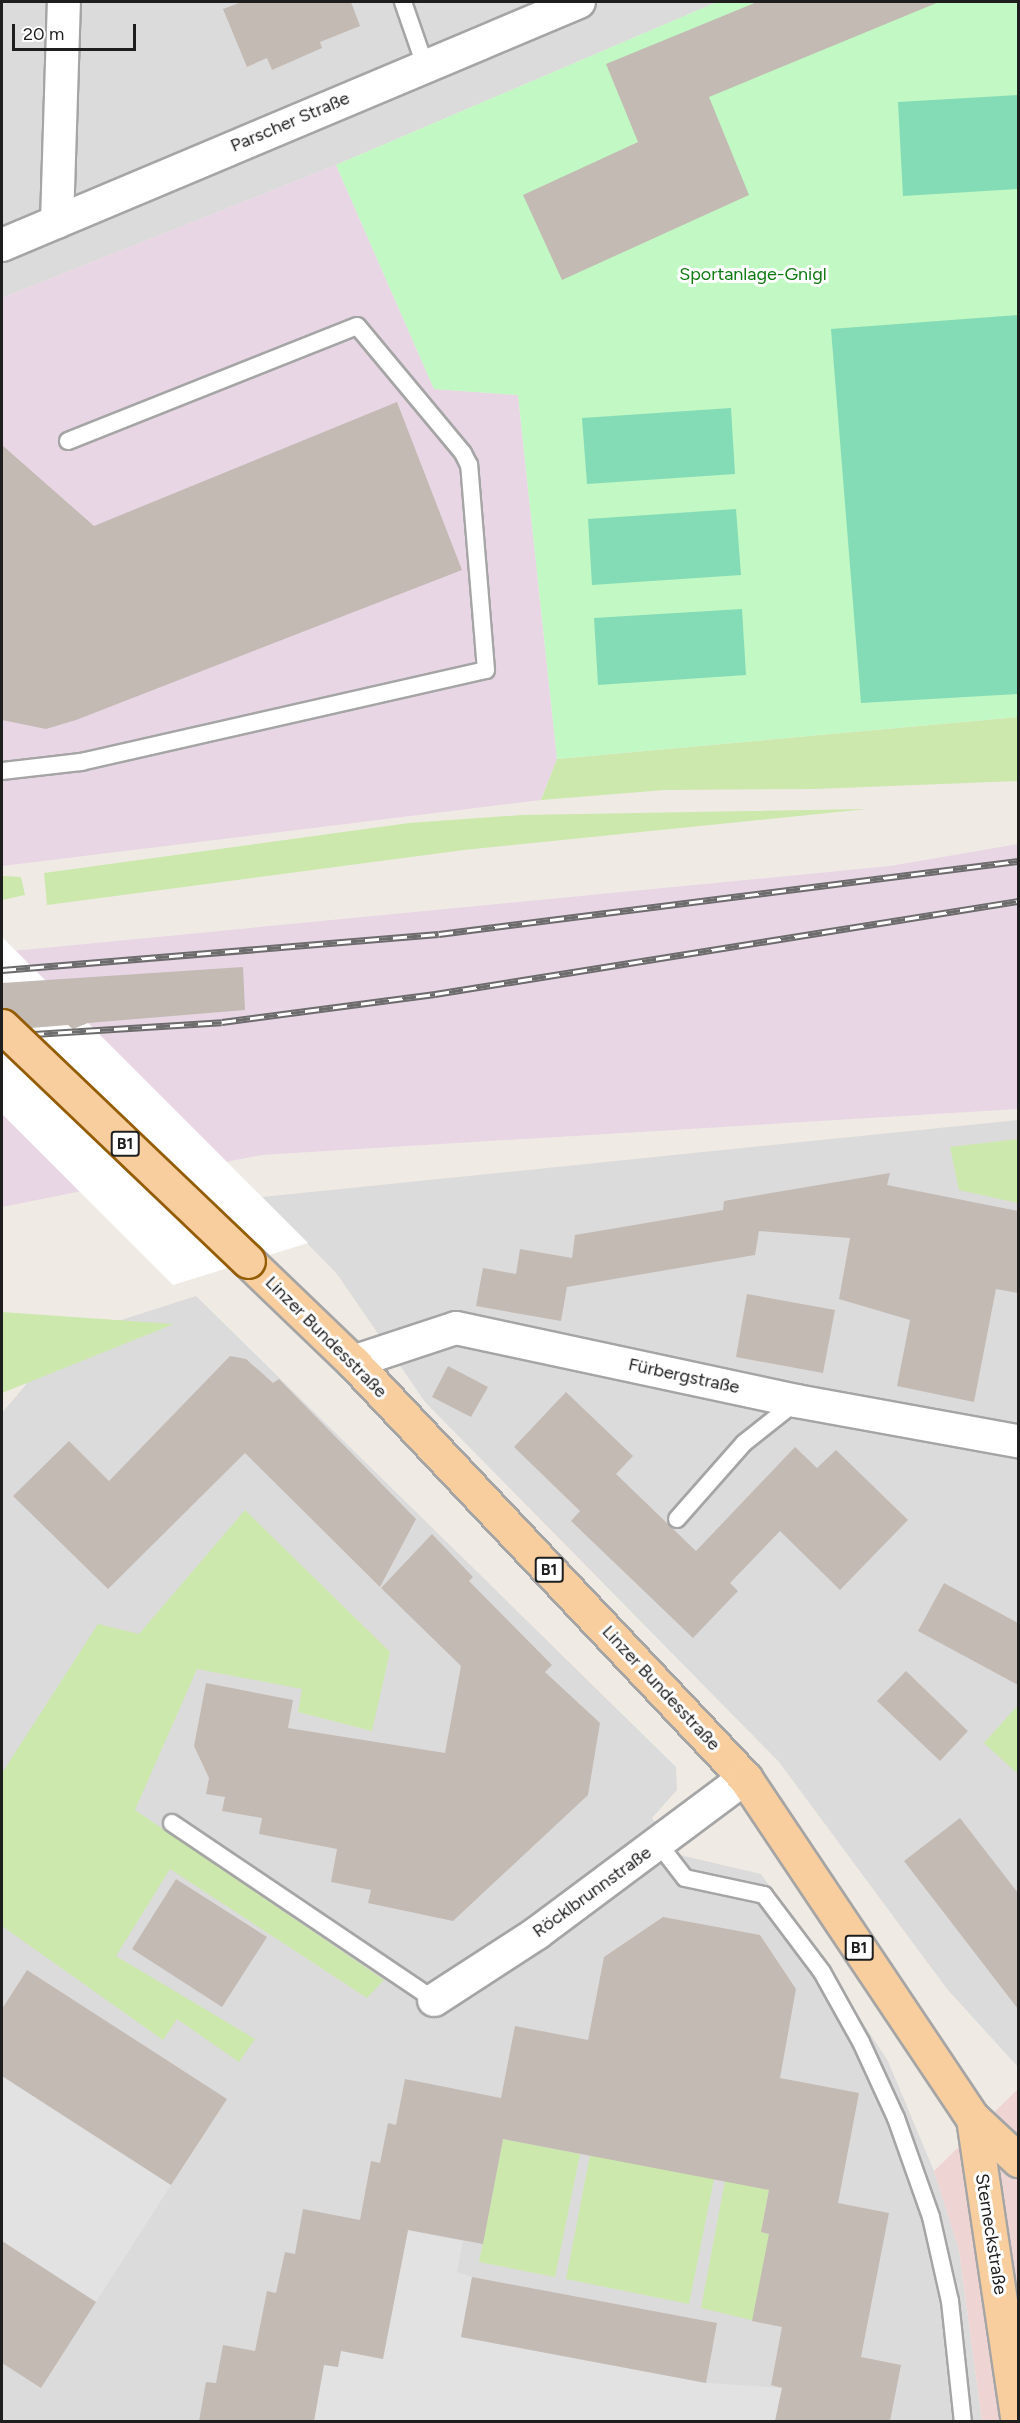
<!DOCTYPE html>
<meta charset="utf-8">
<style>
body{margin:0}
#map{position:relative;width:1020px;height:2423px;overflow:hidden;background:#efebe4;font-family:Figtree,sans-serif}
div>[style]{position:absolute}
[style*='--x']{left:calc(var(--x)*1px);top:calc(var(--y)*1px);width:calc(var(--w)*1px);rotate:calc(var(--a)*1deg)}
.residential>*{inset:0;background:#dcdbdb}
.commercial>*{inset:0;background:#efd4d4}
.industrial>*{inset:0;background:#e8d6e5}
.grass>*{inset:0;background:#cce8ac}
.park>*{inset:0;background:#c2f8c4}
.pitch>*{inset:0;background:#84dcb6}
.parking>*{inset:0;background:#e2e2e2}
.pier>*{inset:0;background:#fff}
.building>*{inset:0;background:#c3bab4}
.roads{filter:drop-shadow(2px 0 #a5a5a5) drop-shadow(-2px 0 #a5a5a5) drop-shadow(0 2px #a5a5a5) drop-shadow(0 -2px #a5a5a5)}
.lane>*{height:16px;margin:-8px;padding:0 8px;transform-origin:8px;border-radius:8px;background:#fff}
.street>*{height:32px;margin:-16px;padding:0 16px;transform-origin:16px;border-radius:16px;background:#fff}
.primary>*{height:33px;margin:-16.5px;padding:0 16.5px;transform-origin:16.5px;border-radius:16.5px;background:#f9ce9f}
.rail>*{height:7px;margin-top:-3.5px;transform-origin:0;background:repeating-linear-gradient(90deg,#fff 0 14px,#6c6c6c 0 28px);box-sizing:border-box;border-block:2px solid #6c6c6c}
.bridges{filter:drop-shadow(2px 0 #945d04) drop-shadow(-2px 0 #945d04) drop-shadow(0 2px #945d04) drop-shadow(0 -2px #945d04)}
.primary-bridge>*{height:33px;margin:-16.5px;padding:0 16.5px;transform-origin:16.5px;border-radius:16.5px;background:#f9ce9f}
span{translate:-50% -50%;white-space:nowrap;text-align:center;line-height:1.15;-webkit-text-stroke:6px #fff;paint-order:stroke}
.shield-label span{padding:2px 4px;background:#fff;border:2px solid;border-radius:4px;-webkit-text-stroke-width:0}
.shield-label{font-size:16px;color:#1e1e1e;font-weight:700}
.street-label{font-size:18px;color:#1e1e1e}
.park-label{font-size:18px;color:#0f7912}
.frame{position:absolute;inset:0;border:3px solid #1e1e1e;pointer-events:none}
.scale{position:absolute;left:12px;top:24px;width:124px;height:27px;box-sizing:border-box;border:3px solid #1e1e1e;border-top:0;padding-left:8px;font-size:18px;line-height:21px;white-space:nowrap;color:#1e1e1e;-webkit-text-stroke:4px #fff;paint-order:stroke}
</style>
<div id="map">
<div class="residential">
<div style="clip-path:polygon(2px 2px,717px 2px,336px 165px,2px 298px)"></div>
<div style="clip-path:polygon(1018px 1120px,1018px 2067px,947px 1989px,779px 1762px,425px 1402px,337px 1274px,262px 1197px)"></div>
<div style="clip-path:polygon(196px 1296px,676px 1767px,677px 1790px,652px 1818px,680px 1855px,761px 1874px,812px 1946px,888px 2061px,934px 2171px,959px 2250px,982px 2421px,2px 2422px,2px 1413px,65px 1338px)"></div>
</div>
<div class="commercial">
<div style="clip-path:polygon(1018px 2089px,1018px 2421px,982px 2421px,959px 2250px,934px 2171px)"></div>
</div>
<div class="industrial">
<div style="clip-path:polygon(336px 165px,434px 389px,518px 395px,557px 759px,541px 800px,2px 866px,2px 298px)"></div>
<div style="clip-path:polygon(1018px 844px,1018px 1109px,261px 1155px,2px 1207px,2px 952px,890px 866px)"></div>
</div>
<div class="grass">
<div style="clip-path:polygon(1018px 717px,1018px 781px,815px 789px,665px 790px,541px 800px,557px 759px)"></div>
<div style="clip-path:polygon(867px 809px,464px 850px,47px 905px,44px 873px,409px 823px,522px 815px)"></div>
<div style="clip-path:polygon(2px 876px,21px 877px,25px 895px,2px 900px)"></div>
<div style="clip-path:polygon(1018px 1139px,1018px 1203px,959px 1190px,950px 1147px)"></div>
<div style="clip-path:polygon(2px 1312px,174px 1324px,2px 1393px)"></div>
<div style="clip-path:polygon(245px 1510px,390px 1652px,372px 1731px,298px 1712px,302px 1689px,197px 1669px,135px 1810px,384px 1980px,367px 1998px,170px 1869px,116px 1956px,255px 2039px,239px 2062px,177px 2019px,163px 2040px,2px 1926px,2px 1773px,98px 1624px,139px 1634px)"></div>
<div style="clip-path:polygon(1018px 1705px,1018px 1774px,984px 1743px)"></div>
<div style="clip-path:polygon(503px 2139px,580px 2154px,555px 2277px,479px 2262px)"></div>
<div style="clip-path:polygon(590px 2155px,714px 2179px,689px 2304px,566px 2279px)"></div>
<div style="clip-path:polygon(725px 2181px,769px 2190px,761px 2232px,769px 2234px,772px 2279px,764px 2323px,701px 2308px)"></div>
</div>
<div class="park">
<div style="clip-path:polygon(717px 2px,1018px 2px,1018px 717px,557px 759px,518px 395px,434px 389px,336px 165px)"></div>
</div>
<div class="pitch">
<div style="clip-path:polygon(1018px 95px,1018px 189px,903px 196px,898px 102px)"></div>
<div style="clip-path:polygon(1018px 315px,1018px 694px,861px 703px,831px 329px)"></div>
<div style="clip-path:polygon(731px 408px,735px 474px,587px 484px,582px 418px)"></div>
<div style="clip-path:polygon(736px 509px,741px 575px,592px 585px,588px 519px)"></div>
<div style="clip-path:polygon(742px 609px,746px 675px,598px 685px,594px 618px)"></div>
</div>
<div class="parking">
<div style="clip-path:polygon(2px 2076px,171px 2185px,96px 2302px,2px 2241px)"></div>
<div style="clip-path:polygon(408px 2230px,463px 2241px,457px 2272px,472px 2277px,461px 2337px,706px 2383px,782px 2388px,775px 2421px,314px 2422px,324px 2365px,338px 2367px,341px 2351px,383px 2359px)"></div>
</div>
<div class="pier">
<div style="clip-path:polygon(2px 937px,308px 1243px,173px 1285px,2px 1114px)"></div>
</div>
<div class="building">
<div style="clip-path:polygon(242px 2px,351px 2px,360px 26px,320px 42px,322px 48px,272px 70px,267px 58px,247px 67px,223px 9px)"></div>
<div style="clip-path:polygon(757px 2px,939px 2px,709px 97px,749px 195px,562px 280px,523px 195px,638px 142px,606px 64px)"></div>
<div style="clip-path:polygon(397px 402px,462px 570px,76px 720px,46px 729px,2px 720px,2px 445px,94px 526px)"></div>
<div style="clip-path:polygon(243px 967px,245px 1010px,88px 1023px,73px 1029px,68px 1025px,31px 1028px,14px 1012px,2px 1008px,2px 983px)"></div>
<div style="clip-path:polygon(890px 1173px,887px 1185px,1018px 1211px,1018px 1293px,996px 1289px,974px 1402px,897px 1386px,910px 1320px,839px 1299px,850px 1238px,759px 1231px,755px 1255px,567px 1287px,561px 1321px,476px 1306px,483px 1268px,516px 1274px,520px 1249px,572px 1258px,575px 1235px,723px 1210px,724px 1201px)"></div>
<div style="clip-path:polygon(747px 1294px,835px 1310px,823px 1373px,736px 1357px)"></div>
<div style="clip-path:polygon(230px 1356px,246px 1359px,273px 1383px,279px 1379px,416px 1519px,380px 1587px,245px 1453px,108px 1589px,13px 1496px,69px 1441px,109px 1481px)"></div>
<div style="clip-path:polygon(448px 1366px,488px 1387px,471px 1417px,432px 1397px)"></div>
<div style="clip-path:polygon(566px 1392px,633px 1456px,616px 1474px,696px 1551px,795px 1447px,817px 1468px,836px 1450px,908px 1520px,840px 1590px,780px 1531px,730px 1583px,738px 1591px,693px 1638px,571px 1521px,580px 1511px,514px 1447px)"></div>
<div style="clip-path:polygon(432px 1534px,473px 1577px,469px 1581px,552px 1665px,545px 1672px,600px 1723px,588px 1795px,453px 1921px,368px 1903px,371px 1890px,331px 1882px,337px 1849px,259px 1834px,262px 1818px,222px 1811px,225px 1797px,206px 1794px,209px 1778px,194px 1746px,206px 1683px,293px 1700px,288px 1728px,445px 1753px,461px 1666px,381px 1588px)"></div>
<div style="clip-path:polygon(944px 1583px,1018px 1623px,1018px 1685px,918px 1631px)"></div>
<div style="clip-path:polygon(906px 1671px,968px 1731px,940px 1761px,877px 1701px)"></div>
<div style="clip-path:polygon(960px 1818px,1018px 1893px,1018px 2009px,904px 1861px)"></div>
<div style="clip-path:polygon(176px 1879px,267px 1937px,222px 2007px,132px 1949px)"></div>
<div style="clip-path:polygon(663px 1917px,760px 1935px,796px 1989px,780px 2078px,859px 2093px,838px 2203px,889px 2213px,861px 2357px,901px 2365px,890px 2421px,775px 2421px,782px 2388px,771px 2385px,782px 2327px,752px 2321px,769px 2234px,761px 2232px,769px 2190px,503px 2139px,483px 2244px,408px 2230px,383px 2359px,341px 2351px,338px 2367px,324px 2365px,314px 2421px,199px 2421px,206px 2382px,216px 2383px,223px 2345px,255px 2351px,267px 2291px,276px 2293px,285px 2252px,295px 2254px,303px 2209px,360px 2220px,371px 2161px,380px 2163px,388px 2123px,396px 2125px,405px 2079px,501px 2098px,515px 2026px,588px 2040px,604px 1957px)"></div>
<div style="clip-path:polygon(27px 1970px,227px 2099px,171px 2185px,2px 2076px,2px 2009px)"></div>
<div style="clip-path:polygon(2px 2241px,96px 2302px,41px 2388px,2px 2363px)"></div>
<div style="clip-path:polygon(472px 2277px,717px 2323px,706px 2383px,461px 2337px)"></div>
</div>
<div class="roads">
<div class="lane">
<div style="--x:403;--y:2;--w:67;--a:70.8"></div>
<div style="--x:2;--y:771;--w:80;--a:-6.5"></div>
<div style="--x:81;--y:762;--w:415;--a:-12.8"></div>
<div style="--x:486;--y:670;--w:206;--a:-94.7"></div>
<div style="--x:469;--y:465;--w:13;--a:-117"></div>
<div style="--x:463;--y:453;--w:165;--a:-129.8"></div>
<div style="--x:357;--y:326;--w:311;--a:158.3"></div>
<div style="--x:677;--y:1519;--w:101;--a:-48.6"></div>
<div style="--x:744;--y:1443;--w:68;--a:-38.4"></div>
<div style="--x:172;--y:1823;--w:316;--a:34"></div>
<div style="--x:658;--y:1843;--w:44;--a:52.4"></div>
<div style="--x:685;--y:1878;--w:81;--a:12.1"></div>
<div style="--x:764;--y:1895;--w:96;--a:53"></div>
<div style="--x:822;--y:1972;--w:80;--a:60.9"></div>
<div style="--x:861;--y:2042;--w:84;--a:65.3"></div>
<div style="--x:896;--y:2118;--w:105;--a:70.5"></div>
<div style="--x:931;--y:2217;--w:86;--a:77.3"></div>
<div style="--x:950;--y:2301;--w:122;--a:83.9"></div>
</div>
<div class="street">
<div style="--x:57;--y:222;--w:220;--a:-88.2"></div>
<div style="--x:2;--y:245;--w:626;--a:-22.84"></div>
<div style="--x:353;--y:1362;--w:108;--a:-18.3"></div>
<div style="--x:456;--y:1328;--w:349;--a:12.1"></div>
<div style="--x:797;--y:1401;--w:225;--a:10.3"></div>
<div style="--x:434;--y:2000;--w:123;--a:-33"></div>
<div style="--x:537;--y:1933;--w:259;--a:-36.7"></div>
</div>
<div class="primary">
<div style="--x:248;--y:1261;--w:146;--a:43.9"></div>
<div style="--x:353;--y:1362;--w:572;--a:46.7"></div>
<div style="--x:745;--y:1778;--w:409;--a:56.2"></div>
<div style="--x:973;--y:2118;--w:62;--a:43"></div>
<div style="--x:973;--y:2118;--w:306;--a:81.6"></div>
</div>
</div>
<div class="rail">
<div style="--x:2;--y:970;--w:438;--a:-4.7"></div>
<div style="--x:439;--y:934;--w:584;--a:-7.19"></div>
<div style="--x:2;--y:1036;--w:220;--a:-3.6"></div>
<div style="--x:222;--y:1022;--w:215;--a:-7.5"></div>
<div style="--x:435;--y:994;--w:590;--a:-9.06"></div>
</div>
<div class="bridges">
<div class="primary-bridge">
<div style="--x:2;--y:1026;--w:340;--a:43.7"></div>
</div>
</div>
<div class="shield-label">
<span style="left:125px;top:1144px">B1</span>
<span style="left:549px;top:1570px">B1</span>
<span style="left:859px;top:1948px">B1</span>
</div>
<div class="street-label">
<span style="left:290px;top:122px;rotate:-23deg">Parscher Straße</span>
<span style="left:326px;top:1337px;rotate:45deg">Linzer Bundesstraße</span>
<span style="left:684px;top:1376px;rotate:12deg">Fürbergstraße</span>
<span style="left:661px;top:1688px;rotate:47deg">Linzer Bundesstraße</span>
<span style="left:592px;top:1892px;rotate:-36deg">Röcklbrunnstraße</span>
<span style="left:991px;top:2234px;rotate:81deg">Sterneckstraße</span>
</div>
<div class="park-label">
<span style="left:753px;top:274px">Sportanlage-Gnigl</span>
</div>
<div class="frame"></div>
<div class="scale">20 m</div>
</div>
